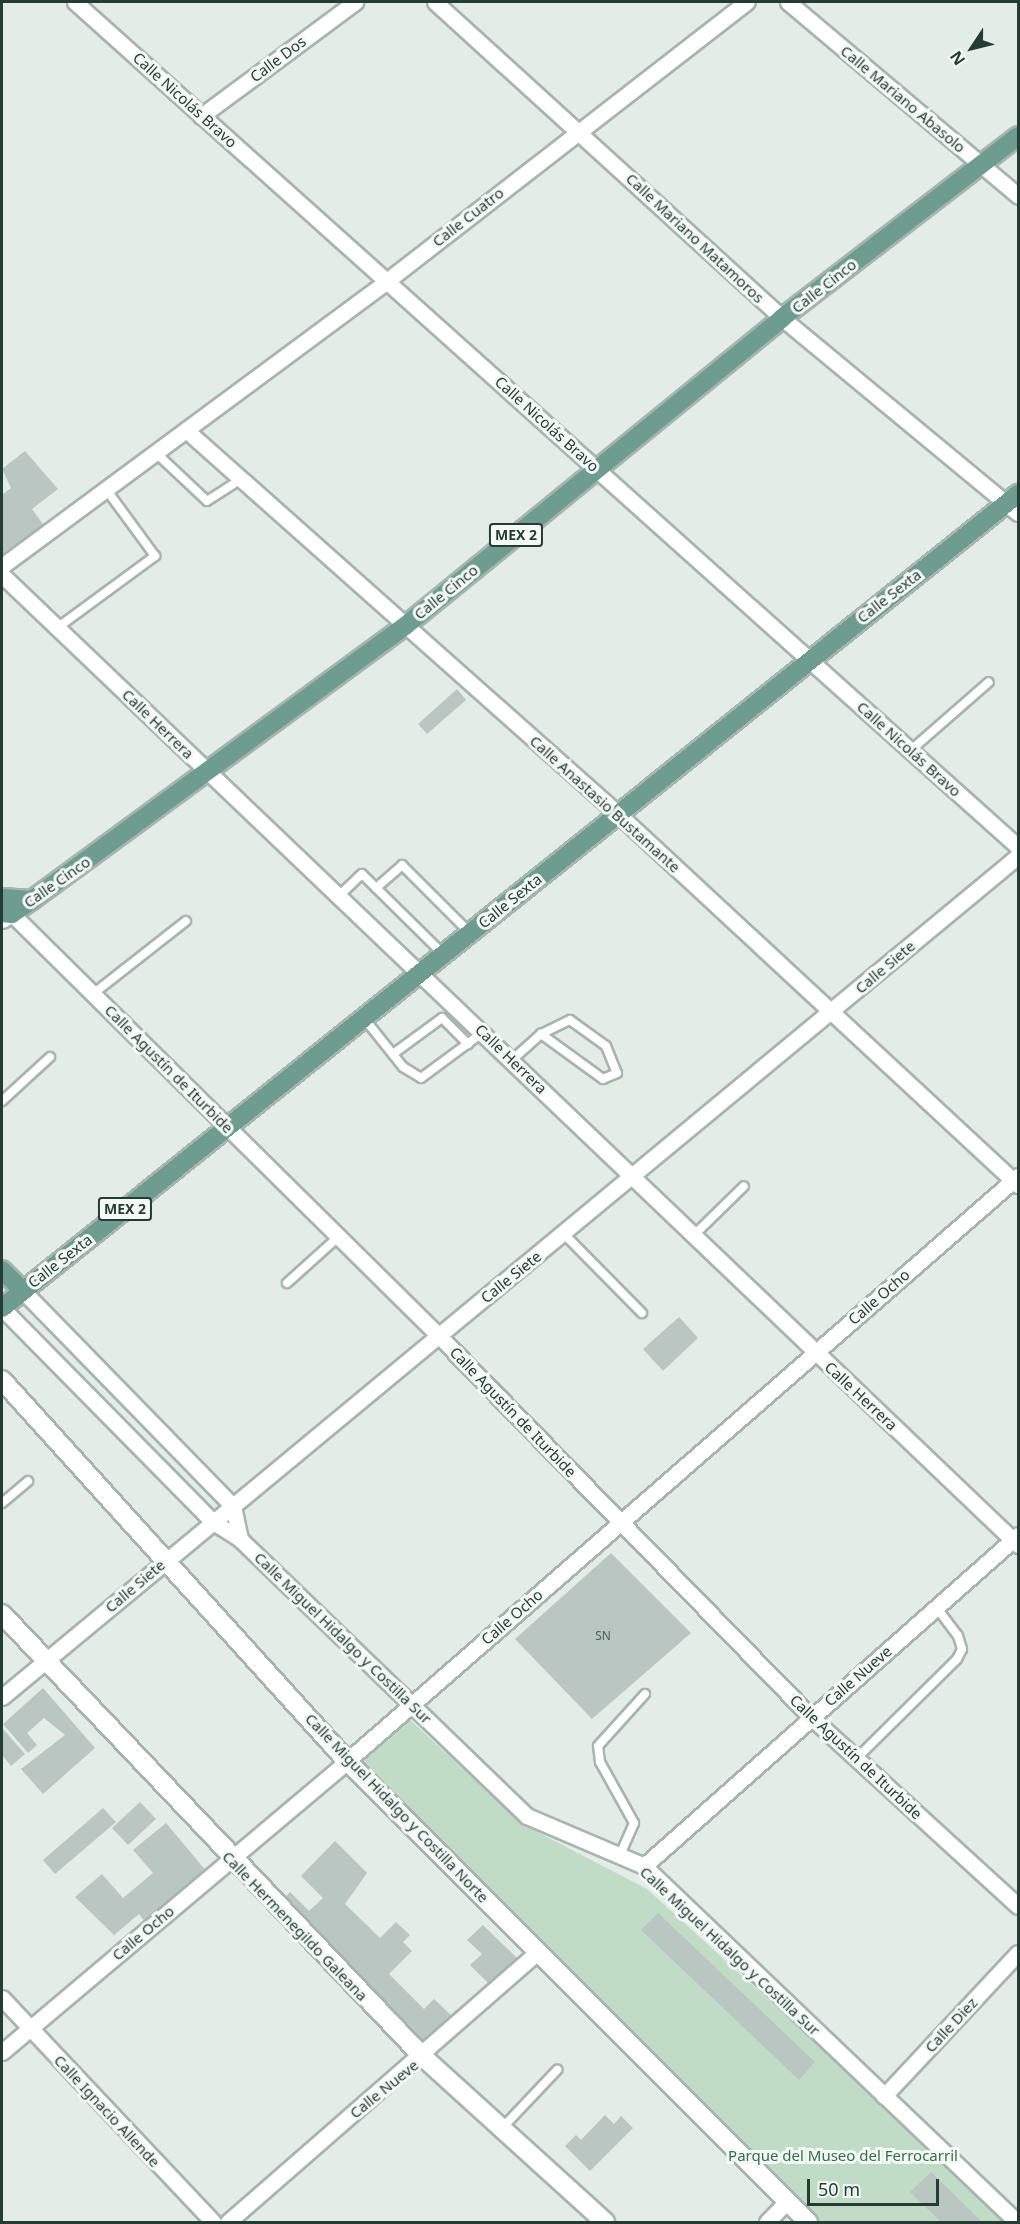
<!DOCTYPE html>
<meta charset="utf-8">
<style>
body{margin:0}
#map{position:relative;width:1020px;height:2224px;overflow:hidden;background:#e4ece8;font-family:"Noto Sans",sans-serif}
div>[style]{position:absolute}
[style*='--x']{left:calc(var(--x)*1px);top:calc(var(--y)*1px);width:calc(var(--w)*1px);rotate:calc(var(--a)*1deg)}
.green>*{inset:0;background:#c0dbc6}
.building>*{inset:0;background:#bac6c1}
.roads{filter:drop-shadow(2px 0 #a7b4af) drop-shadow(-2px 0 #a7b4af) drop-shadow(0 2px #a7b4af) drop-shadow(0 -2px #a7b4af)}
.lane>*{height:8px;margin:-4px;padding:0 4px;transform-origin:4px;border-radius:4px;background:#fff}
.street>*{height:15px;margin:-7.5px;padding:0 7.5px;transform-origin:7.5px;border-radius:7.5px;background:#fff}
.secondary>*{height:18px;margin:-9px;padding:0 9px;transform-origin:9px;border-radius:9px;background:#fff}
.primary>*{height:18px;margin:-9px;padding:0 9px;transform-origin:9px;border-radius:9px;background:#6e9d8f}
span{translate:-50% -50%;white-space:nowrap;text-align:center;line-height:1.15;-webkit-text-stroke:6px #f4f9f6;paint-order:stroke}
.number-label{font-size:12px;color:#4a5e58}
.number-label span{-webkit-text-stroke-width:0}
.shield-label span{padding:2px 4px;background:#f4f9f6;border:2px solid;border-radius:4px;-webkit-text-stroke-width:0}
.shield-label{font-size:14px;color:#253c35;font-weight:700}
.street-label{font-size:15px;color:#253c35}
.park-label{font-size:15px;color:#346e48}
.frame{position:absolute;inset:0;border:3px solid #253c35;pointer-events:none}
.north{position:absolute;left:942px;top:18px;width:60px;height:60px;-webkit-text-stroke:4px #f4f9f6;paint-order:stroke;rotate:235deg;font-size:16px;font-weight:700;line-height:24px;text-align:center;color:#253c35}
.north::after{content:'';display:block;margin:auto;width:21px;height:27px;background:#253c35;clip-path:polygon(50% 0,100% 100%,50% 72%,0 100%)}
.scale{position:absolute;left:807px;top:2179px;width:132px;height:27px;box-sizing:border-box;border:3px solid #253c35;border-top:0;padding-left:8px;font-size:18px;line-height:21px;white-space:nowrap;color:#253c35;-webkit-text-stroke:4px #f4f9f6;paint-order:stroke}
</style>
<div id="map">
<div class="green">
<div style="clip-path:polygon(409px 1719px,524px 1825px,647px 1889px,1012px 2222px,817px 2222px,350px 1761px)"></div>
</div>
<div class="building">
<div style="clip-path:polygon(25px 451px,58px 489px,32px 509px,45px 527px,3px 558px,2px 495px,11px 488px,2px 469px)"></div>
<div style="clip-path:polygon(457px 689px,466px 700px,427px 734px,418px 724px)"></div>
<div style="clip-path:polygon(679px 1317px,698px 1338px,663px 1371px,643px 1349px)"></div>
<div style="clip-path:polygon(611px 1553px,691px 1633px,592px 1719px,515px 1639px)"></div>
<div style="clip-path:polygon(43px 1688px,95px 1748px,43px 1794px,21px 1769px,65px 1735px,44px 1718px,27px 1733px,37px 1745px,28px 1753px,3px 1724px)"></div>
<div style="clip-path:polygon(3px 1729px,25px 1754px,11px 1766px,2px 1755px)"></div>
<div style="clip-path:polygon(140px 1802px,156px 1819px,128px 1845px,112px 1828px)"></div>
<div style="clip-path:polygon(103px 1808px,116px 1822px,55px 1874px,43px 1860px)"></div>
<div style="clip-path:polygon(166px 1823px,207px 1872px,146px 1923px,139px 1914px,114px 1935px,75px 1897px,102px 1874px,123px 1898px,153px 1873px,133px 1850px)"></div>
<div style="clip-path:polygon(335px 1841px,367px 1873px,345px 1904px,380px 1938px,396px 1922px,410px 1935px,403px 1942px,412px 1951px,389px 1974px,424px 2009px,434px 1999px,454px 2018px,426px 2047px,280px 1903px,290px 1892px,309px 1911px,323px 1898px,301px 1876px)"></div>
<div style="clip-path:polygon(658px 1913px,815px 2062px,799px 2080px,641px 1930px)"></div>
<div style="clip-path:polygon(483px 1925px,518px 1959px,491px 1986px,470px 1965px,482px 1954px,467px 1940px)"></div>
<div style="clip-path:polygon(605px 2115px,614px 2124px,621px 2116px,633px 2128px,590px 2171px,565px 2146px,576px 2135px,581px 2140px)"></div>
<div style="clip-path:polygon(931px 2172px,982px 2222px,941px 2222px,910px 2192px)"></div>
</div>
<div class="roads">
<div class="lane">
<div style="--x:155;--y:452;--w:71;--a:43.3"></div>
<div style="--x:207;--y:501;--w:40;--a:-32.9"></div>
<div style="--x:57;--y:628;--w:122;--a:-36.3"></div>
<div style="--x:155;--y:556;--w:83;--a:-126.2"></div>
<div style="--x:911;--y:750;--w:103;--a:-41.1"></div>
<div style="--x:376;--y:888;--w:35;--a:-41"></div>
<div style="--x:402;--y:865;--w:95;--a:45"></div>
<div style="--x:340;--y:895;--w:30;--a:-44"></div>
<div style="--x:362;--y:874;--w:114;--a:44.6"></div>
<div style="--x:93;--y:994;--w:118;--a:-38.1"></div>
<div style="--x:363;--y:1017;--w:64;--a:51.3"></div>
<div style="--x:403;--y:1067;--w:21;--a:31"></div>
<div style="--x:421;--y:1078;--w:76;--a:-36.4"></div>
<div style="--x:393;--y:1054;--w:61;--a:-36.3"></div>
<div style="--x:442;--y:1018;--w:37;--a:45"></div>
<div style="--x:512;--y:1060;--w:39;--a:-42"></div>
<div style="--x:541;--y:1034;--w:32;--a:-26"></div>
<div style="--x:570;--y:1020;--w:44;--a:35.8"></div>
<div style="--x:606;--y:1046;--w:29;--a:68"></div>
<div style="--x:617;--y:1073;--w:15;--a:157"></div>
<div style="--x:603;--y:1079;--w:77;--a:-144"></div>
<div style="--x:2;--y:1101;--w:65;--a:-42.5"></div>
<div style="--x:564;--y:1234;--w:111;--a:45.4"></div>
<div style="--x:693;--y:1236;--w:71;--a:-44.4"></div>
<div style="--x:287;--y:1283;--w:69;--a:-42"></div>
<div style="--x:2;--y:1503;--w:34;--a:-40"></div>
<div style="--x:856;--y:1759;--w:142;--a:-44.7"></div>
<div style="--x:957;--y:1659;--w:11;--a:-63"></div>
<div style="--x:962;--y:1649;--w:14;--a:-107"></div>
<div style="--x:958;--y:1636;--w:36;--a:-127"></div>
<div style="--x:619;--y:1857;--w:37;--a:-66"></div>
<div style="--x:634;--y:1823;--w:70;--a:-119.1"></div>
<div style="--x:600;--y:1762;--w:16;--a:-97"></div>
<div style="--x:598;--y:1746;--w:70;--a:-47.9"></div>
<div style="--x:503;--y:2127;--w:79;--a:-46.5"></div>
</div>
<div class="street">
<div style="--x:75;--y:2;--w:1266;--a:41.86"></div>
<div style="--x:435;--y:2;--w:469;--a:42.3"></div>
<div style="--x:782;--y:318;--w:306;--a:39.6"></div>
<div style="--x:788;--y:2;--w:301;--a:40.1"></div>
<div style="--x:201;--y:116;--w:192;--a:-36.5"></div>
<div style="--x:186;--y:430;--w:578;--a:41.63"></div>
<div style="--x:618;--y:814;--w:546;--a:42.85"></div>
<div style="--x:2;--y:566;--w:480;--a:-36.5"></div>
<div style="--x:388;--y:280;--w:454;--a:-37.8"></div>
<div style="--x:2;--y:575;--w:1405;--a:43.67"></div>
<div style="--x:2;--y:920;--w:12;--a:-31"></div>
<div style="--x:12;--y:914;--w:599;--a:44.66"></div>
<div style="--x:438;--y:1335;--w:534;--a:45.68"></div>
<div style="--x:811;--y:1717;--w:280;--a:42.4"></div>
<div style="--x:23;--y:1291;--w:301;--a:45.7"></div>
<div style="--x:233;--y:1506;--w:34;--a:78"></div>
<div style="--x:2;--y:1308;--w:301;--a:45.4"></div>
<div style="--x:213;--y:1522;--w:32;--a:32"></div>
<div style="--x:240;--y:1539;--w:399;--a:44"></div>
<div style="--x:527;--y:1816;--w:127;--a:23.1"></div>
<div style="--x:644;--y:1866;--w:516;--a:43.66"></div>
<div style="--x:2;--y:1697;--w:1319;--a:-39.62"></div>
<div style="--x:644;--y:1866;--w:499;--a:-41.5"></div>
<div style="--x:2;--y:1998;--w:308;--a:46.7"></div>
<div style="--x:2;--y:2052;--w:451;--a:-40.1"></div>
<div style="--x:347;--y:1761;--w:890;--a:-41.08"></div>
<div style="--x:884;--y:2096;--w:196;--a:-46.9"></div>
<div style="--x:228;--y:2222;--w:411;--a:-41.1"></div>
<div style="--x:767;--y:2222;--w:29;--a:-46"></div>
</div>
<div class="secondary">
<div style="--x:2;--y:1380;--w:514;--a:47.84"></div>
<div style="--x:347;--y:1761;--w:652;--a:45"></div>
<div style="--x:2;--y:1614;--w:611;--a:46.46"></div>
<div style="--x:423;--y:2057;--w:246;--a:42.2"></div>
</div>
<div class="primary">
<div style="--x:2;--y:898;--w:30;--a:4"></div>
<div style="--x:2;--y:913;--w:10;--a:6"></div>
<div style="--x:12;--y:914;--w:24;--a:-35"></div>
<div style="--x:32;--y:900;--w:463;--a:-36.3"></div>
<div style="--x:405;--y:626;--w:487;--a:-39.2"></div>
<div style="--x:782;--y:318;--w:298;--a:-37.6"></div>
<div style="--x:2;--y:1270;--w:30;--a:45"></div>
<div style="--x:2;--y:1308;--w:1302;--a:-38.7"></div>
</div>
</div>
<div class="number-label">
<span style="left:603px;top:1636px">SN</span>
</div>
<div class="shield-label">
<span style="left:516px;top:535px">MEX 2</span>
<span style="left:125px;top:1209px">MEX 2</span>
</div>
<div class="street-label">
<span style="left:278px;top:59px;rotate:-37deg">Calle Dos</span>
<span style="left:903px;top:99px;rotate:40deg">Calle Mariano Abasolo</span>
<span style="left:185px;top:100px;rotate:42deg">Calle Nicolás Bravo</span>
<span style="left:468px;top:217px;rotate:-38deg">Calle Cuatro</span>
<span style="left:695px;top:238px;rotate:43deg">Calle Mariano Matamoros</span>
<span style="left:824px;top:286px;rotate:-38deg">Calle Cinco</span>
<span style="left:547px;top:424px;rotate:42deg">Calle Nicolás Bravo</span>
<span style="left:446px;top:592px;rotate:-39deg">Calle Cinco</span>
<span style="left:889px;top:596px;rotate:-38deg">Calle Sexta</span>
<span style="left:158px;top:724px;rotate:44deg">Calle Herrera</span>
<span style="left:909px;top:749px;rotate:42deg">Calle Nicolás Bravo</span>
<span style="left:605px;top:804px;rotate:42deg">Calle Anastasio Bustamante</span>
<span style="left:57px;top:882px;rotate:-35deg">Calle Cinco</span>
<span style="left:510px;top:901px;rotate:-39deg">Calle Sexta</span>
<span style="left:885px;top:967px;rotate:-40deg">Calle Siete</span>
<span style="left:511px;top:1059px;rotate:44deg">Calle Herrera</span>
<span style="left:169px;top:1069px;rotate:45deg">Calle Agustín de Iturbide</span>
<span style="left:60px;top:1261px;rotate:-38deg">Calle Sexta</span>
<span style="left:511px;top:1277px;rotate:-39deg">Calle Siete</span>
<span style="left:879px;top:1297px;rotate:-41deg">Calle Ocho</span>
<span style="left:861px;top:1396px;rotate:43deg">Calle Herrera</span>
<span style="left:513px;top:1412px;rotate:46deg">Calle Agustín de Iturbide</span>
<span style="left:135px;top:1586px;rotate:-40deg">Calle Siete</span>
<span style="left:512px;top:1617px;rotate:-41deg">Calle Ocho</span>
<span style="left:343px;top:1638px;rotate:44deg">Calle Miguel Hidalgo y Costilla Sur</span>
<span style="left:858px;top:1676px;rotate:-41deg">Calle Nueve</span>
<span style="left:856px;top:1757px;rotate:43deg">Calle Agustín de Iturbide</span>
<span style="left:397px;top:1808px;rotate:46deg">Calle Miguel Hidalgo y Costilla Norte</span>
<span style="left:295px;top:1926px;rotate:46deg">Calle Hermenegildo Galeana</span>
<span style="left:143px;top:1933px;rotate:-40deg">Calle Ocho</span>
<span style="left:730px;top:1951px;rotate:43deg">Calle Miguel Hidalgo y Costilla Sur</span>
<span style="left:951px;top:2025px;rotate:-47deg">Calle Diez</span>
<span style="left:384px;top:2089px;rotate:-39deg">Calle Nueve</span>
<span style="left:107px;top:2111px;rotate:47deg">Calle Ignacio Allende</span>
</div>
<div class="park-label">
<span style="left:843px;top:2156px">Parque del Museo del Ferrocarril</span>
</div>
<div class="frame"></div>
<div class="north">N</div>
<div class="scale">50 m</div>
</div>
